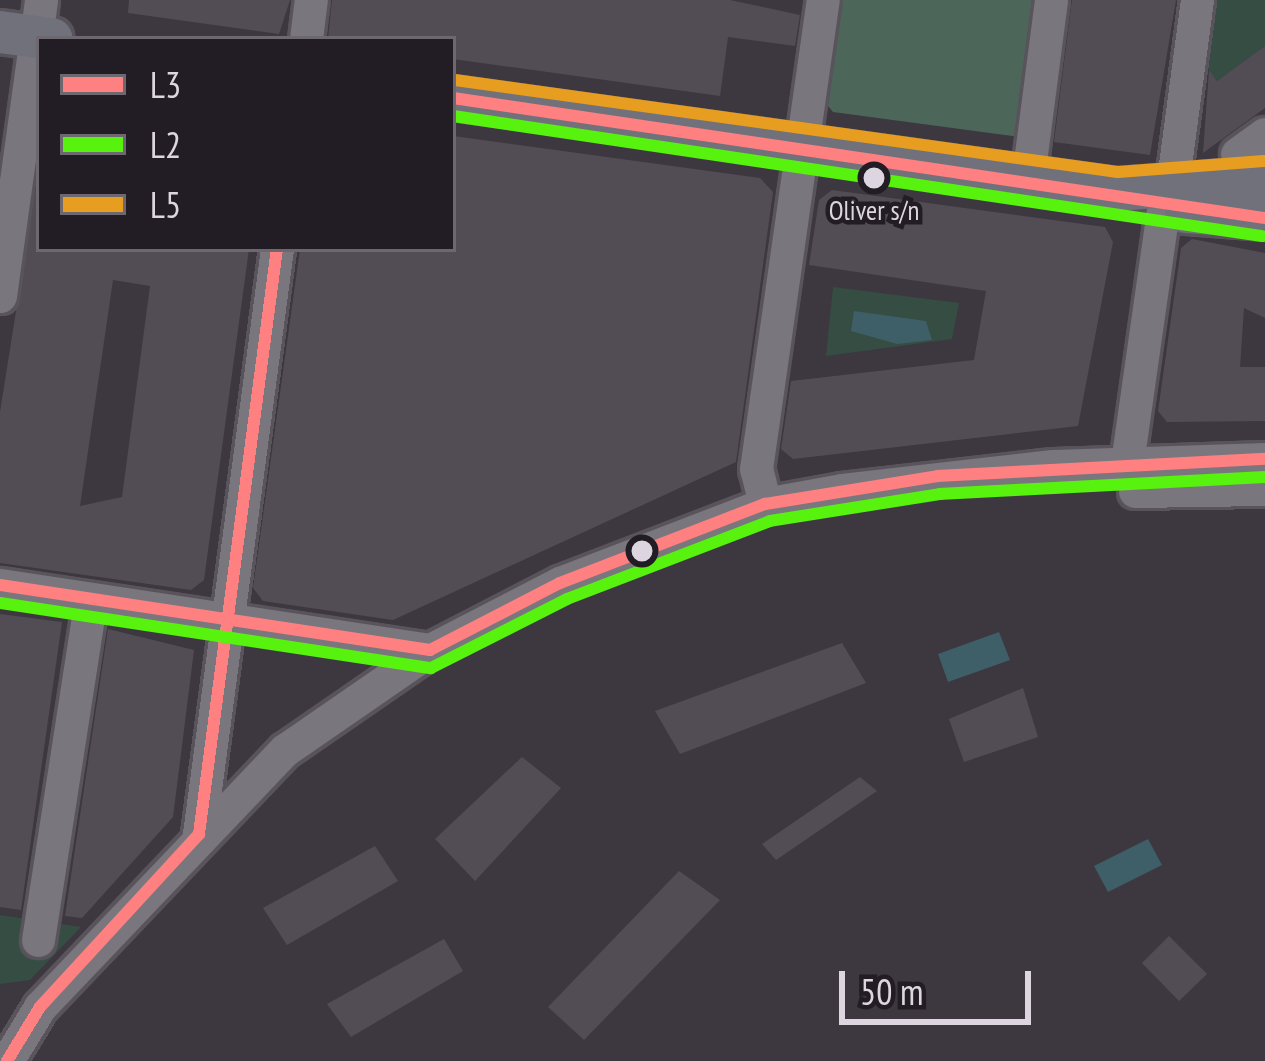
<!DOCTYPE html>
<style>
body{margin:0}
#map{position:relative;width:1265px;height:1061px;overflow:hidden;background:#3d3740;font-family:"PT Sans Narrow",sans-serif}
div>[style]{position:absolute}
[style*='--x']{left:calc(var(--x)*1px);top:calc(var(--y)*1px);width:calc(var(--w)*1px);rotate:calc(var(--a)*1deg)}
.green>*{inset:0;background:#364d43}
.forest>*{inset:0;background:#4c675a}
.water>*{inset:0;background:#3e5e68}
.building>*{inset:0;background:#524d55}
.roads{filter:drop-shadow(3px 0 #59535b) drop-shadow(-3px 0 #59535b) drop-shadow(0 3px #59535b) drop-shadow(0 -3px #59535b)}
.minor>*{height:33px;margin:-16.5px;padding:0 16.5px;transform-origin:16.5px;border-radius:16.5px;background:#7a767d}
.major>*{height:42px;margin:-21px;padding:0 21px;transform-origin:21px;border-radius:21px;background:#71717c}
.bus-1>*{height:12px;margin:-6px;padding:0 6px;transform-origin:6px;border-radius:6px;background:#ff8080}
.bus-2>*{height:12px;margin:-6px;padding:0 6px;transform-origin:6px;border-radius:6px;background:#57f20d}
.bus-3>*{height:12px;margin:-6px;padding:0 6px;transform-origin:6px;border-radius:6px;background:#e79d1f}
.dots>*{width:33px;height:33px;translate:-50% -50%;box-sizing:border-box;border:6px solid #221d25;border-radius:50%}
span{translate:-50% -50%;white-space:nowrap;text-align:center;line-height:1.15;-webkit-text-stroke:9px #221d25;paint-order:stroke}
.bus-label{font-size:27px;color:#ddd6e1}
.legend{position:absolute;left:36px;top:36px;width:420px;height:216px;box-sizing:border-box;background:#221d25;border:3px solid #6d6770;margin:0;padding:15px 21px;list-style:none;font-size:36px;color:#ddd6e1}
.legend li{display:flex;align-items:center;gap:24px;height:60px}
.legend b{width:60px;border:3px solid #6d6770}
.scale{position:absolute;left:839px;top:971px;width:192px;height:54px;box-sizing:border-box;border:6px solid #ddd6e1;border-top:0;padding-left:15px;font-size:36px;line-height:42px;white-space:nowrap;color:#ddd6e1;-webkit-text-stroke:9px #221d25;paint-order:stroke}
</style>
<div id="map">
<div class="green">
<div style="clip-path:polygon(1213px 0,1265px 0,1265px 46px,1217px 81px,1205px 65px)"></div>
<div style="clip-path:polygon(833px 287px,959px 303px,952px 339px,826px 356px)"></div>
<div style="clip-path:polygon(0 915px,81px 927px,30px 980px,0 984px)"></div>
</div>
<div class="forest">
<div style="clip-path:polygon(838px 0,1037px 0,1019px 137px,833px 112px,824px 101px)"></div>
</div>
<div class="water">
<div style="clip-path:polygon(854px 311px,926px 321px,932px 340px,897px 344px,851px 331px)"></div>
<div style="clip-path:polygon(999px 632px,1010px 660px,948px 682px,938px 654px)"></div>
<div style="clip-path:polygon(1148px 839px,1162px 865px,1108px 892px,1094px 866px)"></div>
</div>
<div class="building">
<div style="clip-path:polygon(129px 0,290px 0,279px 34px,128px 13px)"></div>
<div style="clip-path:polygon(332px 0,730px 0,800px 15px,795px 46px,728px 37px,720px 96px,453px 59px,453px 39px,328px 39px)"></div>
<div style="clip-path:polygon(1072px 0,1176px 0,1150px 155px,1054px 142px)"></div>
<div style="clip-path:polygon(1265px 46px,1265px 108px,1203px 153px,1209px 70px,1217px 81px)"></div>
<div style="clip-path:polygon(453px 136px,760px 178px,773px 192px,736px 462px,393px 620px,263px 601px,253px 588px,300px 249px,453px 249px)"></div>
<div style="clip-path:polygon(evenodd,39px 167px,39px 249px,249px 249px,204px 580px,191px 590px,0 563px,0 412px,39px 167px,113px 280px,150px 286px,122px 497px,80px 506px,113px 280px)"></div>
<div style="clip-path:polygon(832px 190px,1105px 227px,1113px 242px,1078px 426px,793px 459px,781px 449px,791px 381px,974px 360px,986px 291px,809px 265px,819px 200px)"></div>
<div style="clip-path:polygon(1192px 239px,1265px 253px,1265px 318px,1244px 308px,1240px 367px,1265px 367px,1265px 421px,1167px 422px,1158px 411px,1181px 248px)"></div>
<div style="clip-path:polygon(0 614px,62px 622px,21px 910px,0 907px)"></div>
<div style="clip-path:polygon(108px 629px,194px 650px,173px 817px,82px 918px,65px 916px)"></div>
<div style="clip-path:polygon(842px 643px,866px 683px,680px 754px,655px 711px)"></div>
<div style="clip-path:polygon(1023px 688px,1038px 737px,964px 762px,949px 719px)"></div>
<div style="clip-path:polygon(522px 757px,561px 788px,475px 881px,435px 839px)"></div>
<div style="clip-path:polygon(860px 777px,877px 791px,776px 860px,762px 844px)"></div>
<div style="clip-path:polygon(375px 846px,398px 881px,287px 945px,263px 908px)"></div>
<div style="clip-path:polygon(679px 871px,720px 900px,584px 1040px,548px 1007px)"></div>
<div style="clip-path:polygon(1169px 936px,1207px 974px,1179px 1001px,1142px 963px)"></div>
<div style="clip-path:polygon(444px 939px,463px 971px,351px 1037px,327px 1004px)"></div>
</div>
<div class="roads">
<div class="minor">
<div style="--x:306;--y:39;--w:39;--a:-83"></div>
<div style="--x:1237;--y:154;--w:34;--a:-36"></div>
<div style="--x:1028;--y:177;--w:178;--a:-82.6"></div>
<div style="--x:1172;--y:187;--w:189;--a:-82.4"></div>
<div style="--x:0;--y:296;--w:299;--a:-82.1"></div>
<div style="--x:1127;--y:463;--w:255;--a:-81.9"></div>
<div style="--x:1135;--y:491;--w:130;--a:-0.9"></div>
<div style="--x:765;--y:504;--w:36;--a:-104"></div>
<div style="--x:756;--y:469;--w:474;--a:-81.9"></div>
<div style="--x:0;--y:585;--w:435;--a:8.6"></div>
<div style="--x:199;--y:834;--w:590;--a:-82.41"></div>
<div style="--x:38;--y:940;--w:345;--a:-81.2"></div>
<div style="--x:7;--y:1061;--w:63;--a:-58.6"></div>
<div style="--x:40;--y:1007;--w:355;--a:-46.4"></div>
<div style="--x:285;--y:750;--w:176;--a:-34.6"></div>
<div style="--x:430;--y:650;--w:146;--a:-27.3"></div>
<div style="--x:560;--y:583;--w:220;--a:-21.1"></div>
<div style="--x:765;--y:504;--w:78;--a:-10.3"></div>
<div style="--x:842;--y:490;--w:212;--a:-6.5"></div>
<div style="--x:1053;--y:466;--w:212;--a:-1.9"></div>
</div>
<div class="major">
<div style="--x:0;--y:32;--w:52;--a:7.7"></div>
<div style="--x:453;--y:98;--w:670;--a:7.89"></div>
<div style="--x:1117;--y:190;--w:148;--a:-4.3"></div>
<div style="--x:1186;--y:212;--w:79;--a:4.3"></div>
</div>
</div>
<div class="bus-1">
<div style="--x:453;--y:98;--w:821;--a:8.41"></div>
<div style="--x:0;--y:585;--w:435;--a:8.6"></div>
<div style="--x:430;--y:650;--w:146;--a:-27.3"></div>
<div style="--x:560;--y:583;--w:220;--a:-21.1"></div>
<div style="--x:765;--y:504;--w:175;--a:-9.2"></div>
<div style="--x:938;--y:476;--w:327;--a:-3"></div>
<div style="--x:7;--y:1061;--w:63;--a:-58.6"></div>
<div style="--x:40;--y:1007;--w:235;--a:-47.4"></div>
<div style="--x:199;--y:834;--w:590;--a:-82.41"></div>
</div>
<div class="bus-2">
<div style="--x:453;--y:116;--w:818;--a:8.44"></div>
<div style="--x:0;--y:603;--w:436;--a:8.6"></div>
<div style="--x:431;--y:668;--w:153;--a:-26.9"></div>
<div style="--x:567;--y:599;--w:217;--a:-21"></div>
<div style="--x:770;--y:521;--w:172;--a:-9"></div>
<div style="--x:940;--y:494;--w:325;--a:-3"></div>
</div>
<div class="bus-3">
<div style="--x:455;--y:80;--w:669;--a:7.9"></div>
<div style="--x:1118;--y:172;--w:146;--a:-4.3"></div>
</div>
<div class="dots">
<div style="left:874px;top:178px;background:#ddd6e1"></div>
<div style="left:642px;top:551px;background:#ddd6e1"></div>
</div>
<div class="bus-label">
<span style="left:874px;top:211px">Oliver s/n</span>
</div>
<ul class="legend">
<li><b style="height:15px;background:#ff8080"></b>L3</li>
<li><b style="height:15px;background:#57f20d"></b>L2</li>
<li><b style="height:15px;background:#e79d1f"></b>L5</li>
</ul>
<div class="scale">50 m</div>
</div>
